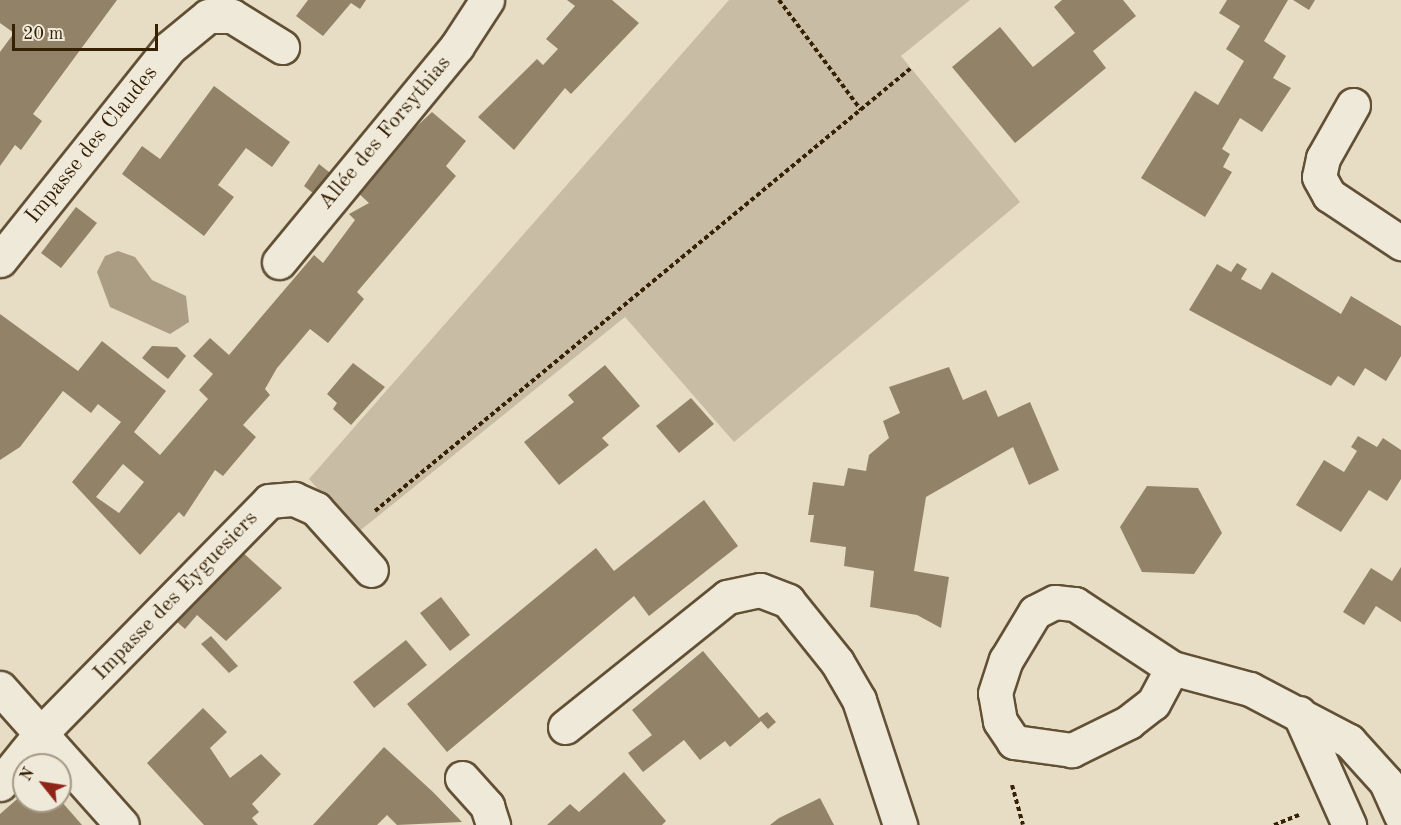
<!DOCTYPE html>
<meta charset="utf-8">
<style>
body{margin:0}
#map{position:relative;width:1401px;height:825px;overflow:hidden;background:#e6ddc4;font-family:"Old Standard TT",serif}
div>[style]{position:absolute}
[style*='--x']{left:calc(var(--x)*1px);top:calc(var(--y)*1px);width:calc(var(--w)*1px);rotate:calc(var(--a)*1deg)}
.green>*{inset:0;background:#c8bda4}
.water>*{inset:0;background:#aa9d83}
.building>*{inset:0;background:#928368}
.path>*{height:4px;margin-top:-2px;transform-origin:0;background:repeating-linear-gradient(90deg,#362105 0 4.5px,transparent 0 7.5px)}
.roads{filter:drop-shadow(2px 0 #625035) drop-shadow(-2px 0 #625035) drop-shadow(0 2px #625035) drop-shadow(0 -2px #625035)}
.minor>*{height:33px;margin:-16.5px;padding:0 16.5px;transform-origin:16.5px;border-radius:16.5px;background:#efe9d9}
.secondary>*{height:33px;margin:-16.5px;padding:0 16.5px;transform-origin:16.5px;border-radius:16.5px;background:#efe9d9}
span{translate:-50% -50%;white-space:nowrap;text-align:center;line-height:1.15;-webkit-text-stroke:6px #efe9d9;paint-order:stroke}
.street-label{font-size:22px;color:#362105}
.north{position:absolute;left:12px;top:753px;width:60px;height:60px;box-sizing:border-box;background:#efe9d9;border:2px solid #a59984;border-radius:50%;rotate:300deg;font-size:16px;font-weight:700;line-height:24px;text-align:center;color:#362105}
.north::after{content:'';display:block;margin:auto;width:21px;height:27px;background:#8f2418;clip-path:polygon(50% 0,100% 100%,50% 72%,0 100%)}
.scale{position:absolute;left:12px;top:24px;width:146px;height:27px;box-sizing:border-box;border:3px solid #362105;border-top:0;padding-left:8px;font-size:18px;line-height:21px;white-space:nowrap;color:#362105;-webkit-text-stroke:4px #efe9d9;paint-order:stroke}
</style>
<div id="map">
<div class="green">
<div style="clip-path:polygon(729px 0,970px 0,901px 56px,1020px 202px,734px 442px,625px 317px,357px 533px,309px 479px)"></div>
</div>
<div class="water">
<div style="clip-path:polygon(118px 251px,135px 257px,152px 280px,186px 296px,189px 322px,170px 334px,110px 307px,97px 272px,105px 256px)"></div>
</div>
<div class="building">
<div style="clip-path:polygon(0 0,117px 0,33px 114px,42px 121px,21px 150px,15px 145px,0 166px,0 52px,14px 33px,0 23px)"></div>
<div style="clip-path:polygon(308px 0,366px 0,360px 9px,351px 3px,323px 36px,296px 16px)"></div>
<div style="clip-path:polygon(567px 0,612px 0,639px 23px,571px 94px,565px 88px,514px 150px,478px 117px,537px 59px,543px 65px,558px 49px,546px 39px,575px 6px)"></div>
<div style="clip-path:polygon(1062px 0,1123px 0,1136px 16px,1093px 51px,1106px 68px,1015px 143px,952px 67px,1000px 27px,1033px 67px,1075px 33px,1054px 7px)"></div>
<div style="clip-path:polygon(1227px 0,1288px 0,1264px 41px,1286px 56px,1273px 78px,1291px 88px,1262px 132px,1240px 118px,1222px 149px,1230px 154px,1223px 167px,1232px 172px,1205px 217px,1141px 178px,1195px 91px,1218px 105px,1244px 61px,1226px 49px,1240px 26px,1219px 13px)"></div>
<div style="clip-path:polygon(1293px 0,1315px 0,1309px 10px)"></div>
<div style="clip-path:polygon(214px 86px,290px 142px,272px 167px,246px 148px,218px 185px,234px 197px,204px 236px,122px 174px,142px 146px,160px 159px)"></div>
<div style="clip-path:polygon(evenodd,432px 112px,466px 141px,446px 166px,456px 176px,357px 292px,364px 299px,328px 343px,310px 329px,277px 368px,265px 389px,270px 395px,243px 425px,256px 437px,223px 476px,215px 470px,184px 517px,179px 512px,140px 555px,72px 482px,121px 422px,98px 404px,91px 413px,63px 391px,20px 447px,0 460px,0 314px,78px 371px,102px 341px,166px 391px,134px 432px,160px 455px,208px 399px,199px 390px,213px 374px,193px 356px,210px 338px,229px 355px,314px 255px,323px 263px,355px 220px,349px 214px,369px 203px,357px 192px,375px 173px,371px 169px,432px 112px,123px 464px,144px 482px,119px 513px,96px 497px,123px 464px)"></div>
<div style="clip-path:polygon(319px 164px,334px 176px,318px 197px,304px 186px)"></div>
<div style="clip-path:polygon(76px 207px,97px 223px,61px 268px,41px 253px)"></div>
<div style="clip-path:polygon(1237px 263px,1247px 269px,1241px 279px,1261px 290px,1272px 272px,1341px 314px,1351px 296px,1401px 326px,1401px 356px,1386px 381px,1365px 368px,1354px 386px,1338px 376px,1331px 386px,1189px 310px,1217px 264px,1231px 272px)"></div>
<div style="clip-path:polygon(152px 346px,177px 347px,186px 356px,168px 379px,142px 358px)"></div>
<div style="clip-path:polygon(353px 363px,385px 387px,351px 425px,333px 409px,337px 403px,327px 394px)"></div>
<div style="clip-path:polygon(605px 365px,640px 406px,602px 438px,609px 445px,559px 485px,524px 442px,574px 402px,568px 395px)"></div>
<div style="clip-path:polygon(949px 367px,963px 400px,986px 390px,998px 417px,1030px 402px,1059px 470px,1029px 485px,1013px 447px,926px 497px,914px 571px,949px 577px,941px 628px,917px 615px,870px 607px,874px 571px,844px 566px,846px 547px,810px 542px,814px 515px,808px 515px,813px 482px,844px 486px,848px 468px,866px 471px,869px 455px,889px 438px,883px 421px,900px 413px,889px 387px)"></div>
<div style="clip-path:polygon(691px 398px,714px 424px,679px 453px,656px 426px)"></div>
<div style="clip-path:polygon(1358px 436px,1377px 447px,1383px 438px,1401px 450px,1401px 479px,1387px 501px,1369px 490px,1341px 532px,1296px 505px,1324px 460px,1344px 472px,1357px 451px,1351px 447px)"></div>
<div style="clip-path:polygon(1147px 486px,1198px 488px,1222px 533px,1194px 574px,1142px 572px,1120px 527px)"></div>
<div style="clip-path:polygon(704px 500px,738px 546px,649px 616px,634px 596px,447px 752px,407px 704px,596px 548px,614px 571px)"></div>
<div style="clip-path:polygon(240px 550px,282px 588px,226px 641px,197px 615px,185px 629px,176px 621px)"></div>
<div style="clip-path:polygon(1401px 567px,1401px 622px,1376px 606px,1364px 625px,1343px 612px,1371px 568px,1392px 581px)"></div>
<div style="clip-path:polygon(441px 597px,470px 635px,450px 651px,420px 613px)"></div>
<div style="clip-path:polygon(211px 636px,238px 666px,229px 673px,201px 644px)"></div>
<div style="clip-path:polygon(406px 640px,427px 665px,374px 708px,353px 682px)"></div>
<div style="clip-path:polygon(703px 651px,759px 718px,767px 712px,776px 722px,768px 729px,761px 721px,730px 747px,725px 741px,700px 760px,684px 740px,643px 772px,628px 753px,652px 735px,632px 710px)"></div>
<div style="clip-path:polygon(203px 708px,227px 732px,210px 748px,230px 778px,261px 754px,281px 774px,252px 804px,259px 812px,252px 818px,258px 825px,204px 825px,147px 763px)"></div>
<div style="clip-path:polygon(384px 747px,433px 792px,462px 822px,397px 825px,387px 815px,377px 825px,313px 825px)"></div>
<div style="clip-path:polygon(624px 772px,666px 821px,662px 825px,547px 825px,570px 804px,579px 812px)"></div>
<div style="clip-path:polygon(24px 793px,24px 801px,61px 801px,82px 825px,0 825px,0 814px)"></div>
<div style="clip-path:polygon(820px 798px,834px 825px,770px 825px,779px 818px)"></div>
</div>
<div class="path">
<div style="--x:779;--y:0;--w:137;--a:53.3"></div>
<div style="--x:375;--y:511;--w:695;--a:-39.57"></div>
<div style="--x:1012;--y:785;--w:41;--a:74.6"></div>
<div style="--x:1274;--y:825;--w:27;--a:-22"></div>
</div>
<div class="roads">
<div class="minor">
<div style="--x:1353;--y:105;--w:61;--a:119.5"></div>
<div style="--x:1323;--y:158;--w:19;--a:102"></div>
<div style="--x:1319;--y:177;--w:21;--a:61"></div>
<div style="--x:1329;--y:195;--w:87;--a:33.7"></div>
<div style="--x:0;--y:260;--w:271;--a:-51.4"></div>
<div style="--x:169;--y:48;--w:50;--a:-39.4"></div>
<div style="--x:208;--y:16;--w:24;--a:0"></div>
<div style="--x:232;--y:16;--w:59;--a:31.8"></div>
<div style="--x:279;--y:262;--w:280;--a:-50.5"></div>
<div style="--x:457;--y:46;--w:55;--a:-56.9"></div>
<div style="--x:1172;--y:668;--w:40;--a:118"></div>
<div style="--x:1153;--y:703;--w:31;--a:142"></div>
<div style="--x:1129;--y:722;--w:64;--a:153.8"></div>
<div style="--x:1072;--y:750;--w:59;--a:-172.1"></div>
<div style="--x:1014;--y:742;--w:25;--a:-124"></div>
<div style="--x:1000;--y:721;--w:28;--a:-100"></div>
<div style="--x:995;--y:693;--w:35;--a:-72"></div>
<div style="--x:1006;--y:660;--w:56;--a:-58.9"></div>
<div style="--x:1035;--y:612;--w:22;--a:-27"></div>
<div style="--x:1055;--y:602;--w:20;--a:6"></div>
<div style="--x:1075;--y:604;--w:116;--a:33.4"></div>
<div style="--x:1172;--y:668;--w:81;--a:15.1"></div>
<div style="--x:1250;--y:689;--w:112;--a:27.7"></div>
<div style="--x:1349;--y:741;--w:55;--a:47.9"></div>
<div style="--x:1386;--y:782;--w:36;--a:66"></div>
<div style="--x:1299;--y:713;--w:123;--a:65.9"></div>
<div style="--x:565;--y:727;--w:208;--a:-38.7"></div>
<div style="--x:727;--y:597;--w:34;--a:-12"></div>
<div style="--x:760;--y:590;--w:30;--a:21"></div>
<div style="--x:788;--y:601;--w:78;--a:51.2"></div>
<div style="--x:837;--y:662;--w:44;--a:59.9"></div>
<div style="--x:859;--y:700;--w:132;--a:71.8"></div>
<div style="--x:462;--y:778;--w:38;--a:48"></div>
<div style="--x:487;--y:806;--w:20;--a:72"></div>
<div style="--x:0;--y:784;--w:65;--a:-51.2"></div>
<div style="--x:41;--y:733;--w:325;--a:-45.5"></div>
<div style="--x:269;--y:501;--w:25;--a:-5"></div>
<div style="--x:294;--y:499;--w:24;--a:24"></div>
<div style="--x:316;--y:509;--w:82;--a:48"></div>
</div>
<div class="secondary">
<div style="--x:0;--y:688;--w:183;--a:48.3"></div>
</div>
</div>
<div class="street-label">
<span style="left:385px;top:133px;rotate:-50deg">Allée des Forsythias</span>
<span style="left:92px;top:145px;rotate:-51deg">Impasse des Claudes</span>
<span style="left:176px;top:596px;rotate:-46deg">Impasse des Eyguesiers</span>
</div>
<div class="north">N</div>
<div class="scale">20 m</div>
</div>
